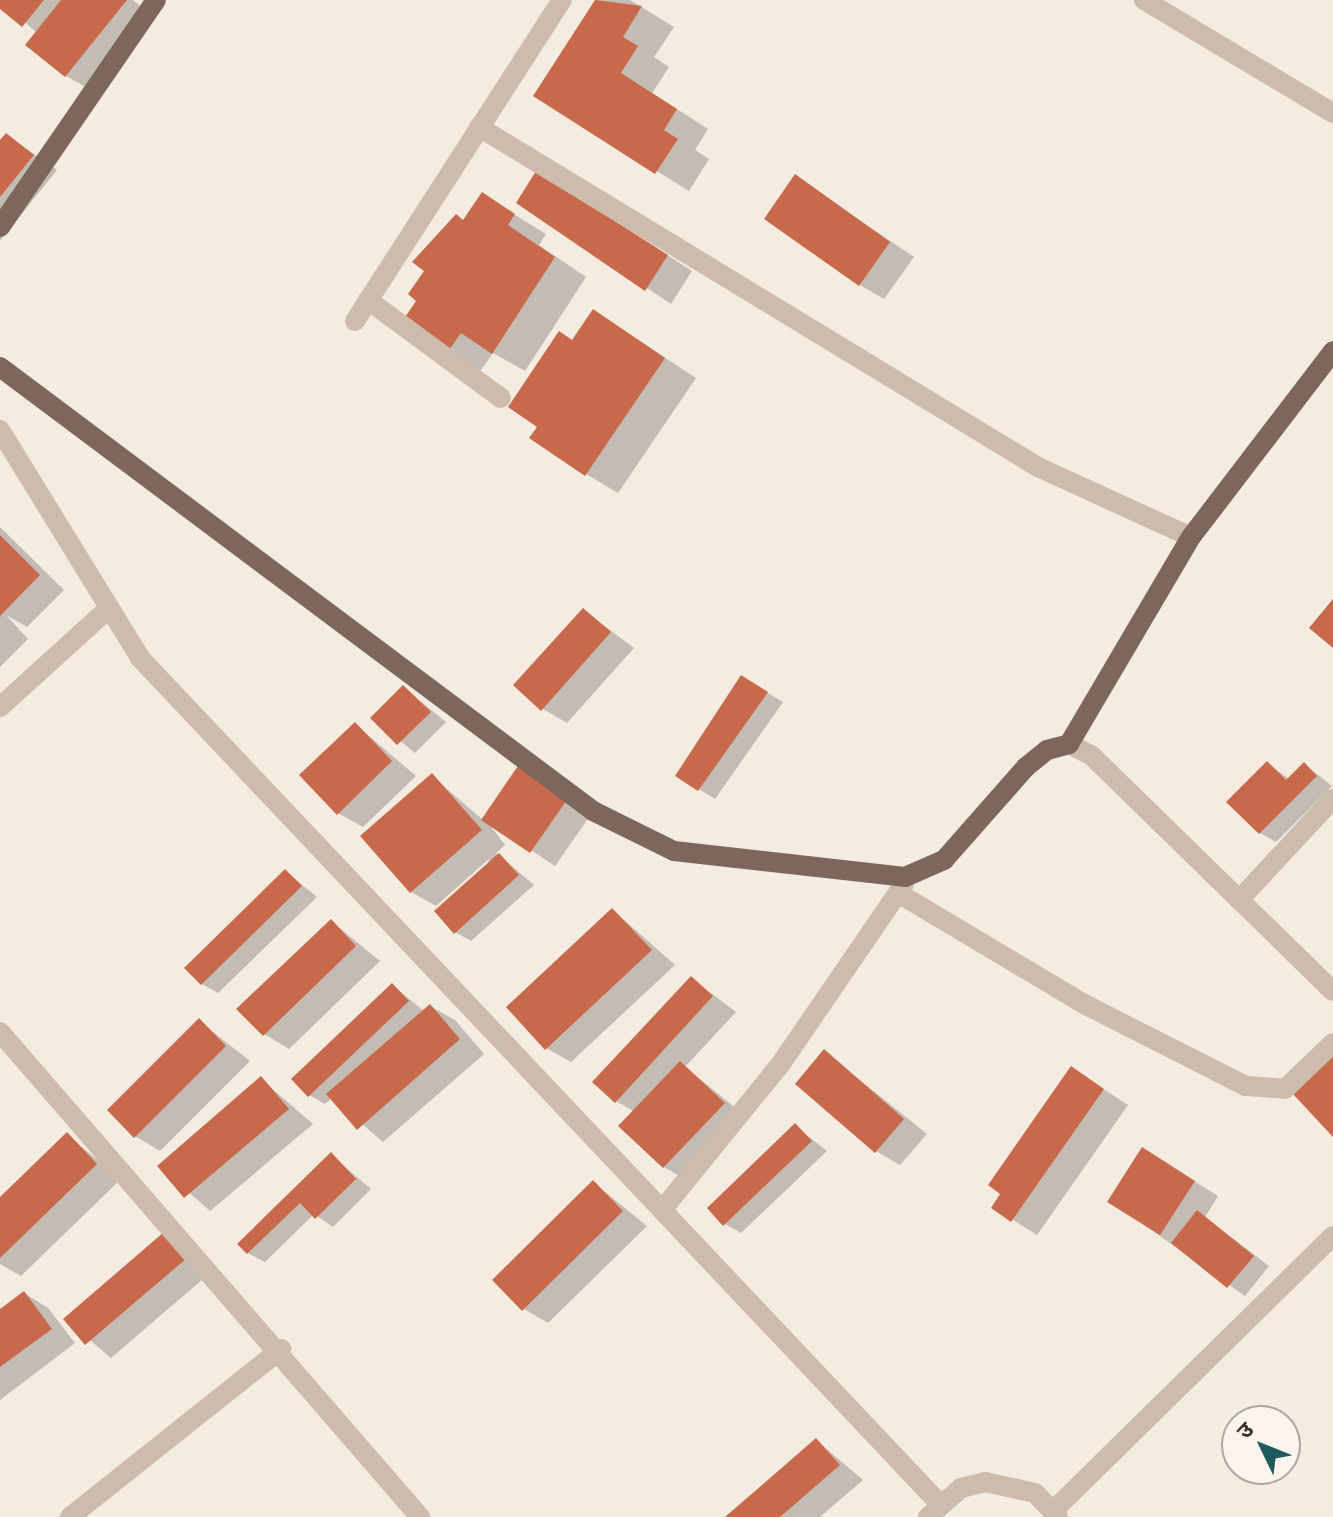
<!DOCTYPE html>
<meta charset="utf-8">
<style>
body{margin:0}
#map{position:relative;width:1333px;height:1517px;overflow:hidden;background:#f4ebe1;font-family:Commissioner,"Noto Sans Devanagari",sans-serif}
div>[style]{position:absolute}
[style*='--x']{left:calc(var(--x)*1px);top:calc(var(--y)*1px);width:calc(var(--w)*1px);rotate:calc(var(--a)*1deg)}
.shadow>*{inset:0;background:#0003}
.building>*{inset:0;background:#c8694b}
.minor>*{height:20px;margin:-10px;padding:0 10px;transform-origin:10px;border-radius:10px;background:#cdbbac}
.major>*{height:20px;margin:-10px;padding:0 10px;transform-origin:10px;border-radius:10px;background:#7d675c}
span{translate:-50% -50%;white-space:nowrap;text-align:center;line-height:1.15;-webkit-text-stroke:8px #fbf5ee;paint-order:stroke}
.north{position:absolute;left:1221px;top:1405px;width:80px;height:80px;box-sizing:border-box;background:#fbf5ee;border:2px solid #aea6a0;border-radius:50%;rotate:313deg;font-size:22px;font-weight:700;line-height:32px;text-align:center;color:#3b302b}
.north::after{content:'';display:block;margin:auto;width:28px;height:36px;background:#1f5a5e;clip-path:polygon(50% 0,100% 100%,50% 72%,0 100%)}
</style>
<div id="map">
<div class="shadow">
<div style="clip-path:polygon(0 0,133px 0,151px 15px,91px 90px,66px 76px,37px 33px)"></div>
<div style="clip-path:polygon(597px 0,630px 0,674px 27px,654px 57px,669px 67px,652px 93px,708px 129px,695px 150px,709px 159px,689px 191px,536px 96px)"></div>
<div style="clip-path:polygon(6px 135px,57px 170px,0 241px,0 143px)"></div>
<div style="clip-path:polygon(796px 177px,914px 257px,884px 299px,860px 285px)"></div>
<div style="clip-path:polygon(562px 187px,692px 271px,671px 304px,518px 202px)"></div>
<div style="clip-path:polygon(483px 195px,546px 234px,539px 245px,586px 277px,525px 371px,493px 353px,476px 377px,443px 358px,419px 300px)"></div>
<div style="clip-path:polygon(594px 311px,696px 378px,618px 493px,586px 474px,540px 426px,573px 342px)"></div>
<div style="clip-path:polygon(0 527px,64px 590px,27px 627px,6px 615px,28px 639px,0 667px)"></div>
<div style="clip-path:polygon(583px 610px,634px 648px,567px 723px,543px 709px)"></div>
<div style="clip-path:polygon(403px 687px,446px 722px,415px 753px,373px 718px)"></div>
<div style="clip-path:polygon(758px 687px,783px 702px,715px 799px,699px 789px)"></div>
<div style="clip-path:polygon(355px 724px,416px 776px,363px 827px,338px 813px)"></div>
<div style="clip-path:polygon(1267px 763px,1289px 779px,1304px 764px,1332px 786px,1276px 842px,1260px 833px)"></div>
<div style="clip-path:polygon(521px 766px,592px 813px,555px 866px,486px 820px,505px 845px,496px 853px,534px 885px,471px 941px,455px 932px,490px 858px,436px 906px,411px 892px,363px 836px,432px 776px,483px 820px)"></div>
<div style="clip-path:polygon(285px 871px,317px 897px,218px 993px,202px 984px)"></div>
<div style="clip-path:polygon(613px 910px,675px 965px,571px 1062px,546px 1048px)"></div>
<div style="clip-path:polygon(331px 921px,380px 961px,289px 1049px,264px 1034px)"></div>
<div style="clip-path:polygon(691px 978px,736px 1012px,685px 1067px,748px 1118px,688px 1181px,664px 1167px,635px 1112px,616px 1101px)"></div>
<div style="clip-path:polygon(392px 985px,424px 1011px,430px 1006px,455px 1020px,484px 1054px,383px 1142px,332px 1098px,325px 1104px,309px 1095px)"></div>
<div style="clip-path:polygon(199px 1021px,250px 1061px,160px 1151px,135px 1136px)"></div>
<div style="clip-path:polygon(825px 1052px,927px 1134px,900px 1165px,876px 1151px)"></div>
<div style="clip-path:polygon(1071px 1068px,1128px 1105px,1037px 1235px,994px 1208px)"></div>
<div style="clip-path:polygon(261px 1079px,313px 1124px,210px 1211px,159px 1166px)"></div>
<div style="clip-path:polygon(795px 1126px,827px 1151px,741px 1233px,725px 1224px)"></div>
<div style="clip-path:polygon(67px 1135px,121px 1179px,21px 1276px,0 1264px,0 1200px)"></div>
<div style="clip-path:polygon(331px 1155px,371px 1189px,333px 1227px,314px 1214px,265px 1262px,248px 1253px,240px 1244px)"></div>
<div style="clip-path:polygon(1167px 1164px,1218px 1196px,1205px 1217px,1269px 1266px,1245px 1296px,1110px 1201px)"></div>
<div style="clip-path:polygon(594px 1183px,647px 1226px,548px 1323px,524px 1309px)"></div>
<div style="clip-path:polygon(164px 1235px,210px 1273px,111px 1358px,66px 1320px)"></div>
<div style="clip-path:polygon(24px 1293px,48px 1308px,75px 1343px,0 1400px,0 1311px)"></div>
<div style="clip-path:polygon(816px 1440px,863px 1480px,820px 1517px,728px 1517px)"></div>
</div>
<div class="building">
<div style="clip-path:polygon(0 0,44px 0,22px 27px,0 9px)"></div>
<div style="clip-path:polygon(61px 0,127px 0,65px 77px,25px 45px)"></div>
<div style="clip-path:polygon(595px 0,642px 6px,623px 37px,638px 46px,621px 73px,677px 109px,664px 130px,678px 139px,655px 174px,533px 96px)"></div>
<div style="clip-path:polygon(6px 133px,34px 155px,0 197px,0 140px)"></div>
<div style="clip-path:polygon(536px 171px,668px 255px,645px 291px,516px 203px)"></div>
<div style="clip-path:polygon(795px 174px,890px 242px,859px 286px,764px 219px)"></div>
<div style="clip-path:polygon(482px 192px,515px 214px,508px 225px,555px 257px,492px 354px,461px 333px,442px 360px,397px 329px,416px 301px,408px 294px,424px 271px,412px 262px,456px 214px,463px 220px)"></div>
<div style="clip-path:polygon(593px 309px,665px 358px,585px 476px,529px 438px,537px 427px,508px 407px,559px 331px,572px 340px)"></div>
<div style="clip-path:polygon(0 535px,40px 575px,0 616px)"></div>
<div style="clip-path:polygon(1333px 599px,1333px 648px,1309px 628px)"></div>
<div style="clip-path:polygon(583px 608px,611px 632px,541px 711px,513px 685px)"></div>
<div style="clip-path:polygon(741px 675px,768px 692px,698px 791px,675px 776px)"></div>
<div style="clip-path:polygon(403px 685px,431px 712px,397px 745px,370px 718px)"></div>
<div style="clip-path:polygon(355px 722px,392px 761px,337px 815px,299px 775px)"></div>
<div style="clip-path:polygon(1267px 761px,1286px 780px,1304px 762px,1317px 776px,1259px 834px,1226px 802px)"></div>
<div style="clip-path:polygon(520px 763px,569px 797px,530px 853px,481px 820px)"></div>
<div style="clip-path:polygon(432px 773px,482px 830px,410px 893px,360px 836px)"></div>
<div style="clip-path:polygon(499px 853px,519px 875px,454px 934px,434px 911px)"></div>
<div style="clip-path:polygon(285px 869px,302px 886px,201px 985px,184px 968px)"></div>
<div style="clip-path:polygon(612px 908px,652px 950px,545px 1050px,506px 1007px)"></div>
<div style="clip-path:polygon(331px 919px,356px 946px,263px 1036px,236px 1009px)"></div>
<div style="clip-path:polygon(691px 976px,713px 996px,615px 1103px,592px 1082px)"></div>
<div style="clip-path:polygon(392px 983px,409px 1001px,308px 1097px,291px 1079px)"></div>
<div style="clip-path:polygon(430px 1004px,460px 1039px,357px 1130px,326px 1094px)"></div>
<div style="clip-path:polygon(199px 1018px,226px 1046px,134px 1138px,107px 1110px)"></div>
<div style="clip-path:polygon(824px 1049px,904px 1119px,875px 1153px,795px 1084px)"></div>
<div style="clip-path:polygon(1333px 1055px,1333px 1137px,1292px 1093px)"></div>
<div style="clip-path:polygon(680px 1061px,725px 1103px,663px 1168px,618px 1126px)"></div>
<div style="clip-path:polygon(1071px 1066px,1104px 1089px,1011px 1222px,991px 1208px,1000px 1194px,988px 1185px)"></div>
<div style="clip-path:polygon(261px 1076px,289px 1109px,184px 1198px,157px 1166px)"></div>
<div style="clip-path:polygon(795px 1123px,812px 1141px,723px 1226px,707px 1208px)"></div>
<div style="clip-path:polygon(67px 1132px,97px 1164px,0 1258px,0 1197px)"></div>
<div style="clip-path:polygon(1142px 1147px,1195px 1181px,1160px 1235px,1107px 1202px)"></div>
<div style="clip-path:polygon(331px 1152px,356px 1179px,315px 1219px,300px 1203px,247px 1254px,237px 1244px)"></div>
<div style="clip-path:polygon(593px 1180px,623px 1211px,522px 1311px,492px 1280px)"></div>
<div style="clip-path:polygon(1197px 1210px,1254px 1256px,1227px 1288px,1171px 1243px)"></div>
<div style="clip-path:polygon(164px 1232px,187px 1258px,85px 1345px,63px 1319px)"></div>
<div style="clip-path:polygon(24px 1291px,52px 1329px,0 1367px,0 1309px)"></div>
<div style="clip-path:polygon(816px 1438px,840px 1465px,780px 1517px,725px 1517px)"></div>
</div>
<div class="minor">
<div style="--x:1144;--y:0;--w:220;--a:30.9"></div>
<div style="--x:479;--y:127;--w:654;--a:31.31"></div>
<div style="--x:1038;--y:467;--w:168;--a:24.6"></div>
<div style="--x:368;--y:300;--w:165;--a:36.4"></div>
<div style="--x:355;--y:321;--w:382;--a:-57.2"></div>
<div style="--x:0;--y:430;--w:268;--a:58.4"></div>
<div style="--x:140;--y:658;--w:1163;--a:46.6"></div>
<div style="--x:0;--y:707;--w:147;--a:-42.2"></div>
<div style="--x:1069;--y:744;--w:25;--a:27"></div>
<div style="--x:1091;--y:755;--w:338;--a:44.3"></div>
<div style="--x:903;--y:896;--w:213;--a:30.8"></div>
<div style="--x:1086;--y:1005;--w:179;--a:26.9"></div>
<div style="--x:1246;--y:1086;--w:39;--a:4"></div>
<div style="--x:1285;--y:1089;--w:66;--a:-43.8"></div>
<div style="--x:1239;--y:900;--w:138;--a:-47.1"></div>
<div style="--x:0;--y:1032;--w:642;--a:49.11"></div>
<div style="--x:662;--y:1210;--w:187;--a:-50.9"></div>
<div style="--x:780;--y:1065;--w:219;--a:-55.6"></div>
<div style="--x:1054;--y:1510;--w:391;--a:-44.5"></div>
<div style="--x:70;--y:1517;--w:270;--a:-38.5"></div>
<div style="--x:928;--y:1517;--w:44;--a:-41.3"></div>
<div style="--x:961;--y:1488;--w:25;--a:-14"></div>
<div style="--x:985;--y:1482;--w:51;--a:12.4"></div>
<div style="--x:1035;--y:1493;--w:33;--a:46"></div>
</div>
<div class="major">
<div style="--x:0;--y:227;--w:275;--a:-55.5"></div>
<div style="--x:0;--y:367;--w:741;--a:36.82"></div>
<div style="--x:593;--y:811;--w:90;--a:26.3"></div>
<div style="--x:674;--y:851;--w:232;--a:6.4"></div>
<div style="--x:905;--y:877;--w:43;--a:-23.6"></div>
<div style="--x:944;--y:860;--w:124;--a:-48.6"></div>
<div style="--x:1026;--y:767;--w:27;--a:-39"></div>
<div style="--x:1047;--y:750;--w:23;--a:-15"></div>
<div style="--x:1069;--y:744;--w:240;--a:-59.5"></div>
<div style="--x:1191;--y:537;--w:234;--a:-52.6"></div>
</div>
<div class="north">उ</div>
</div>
